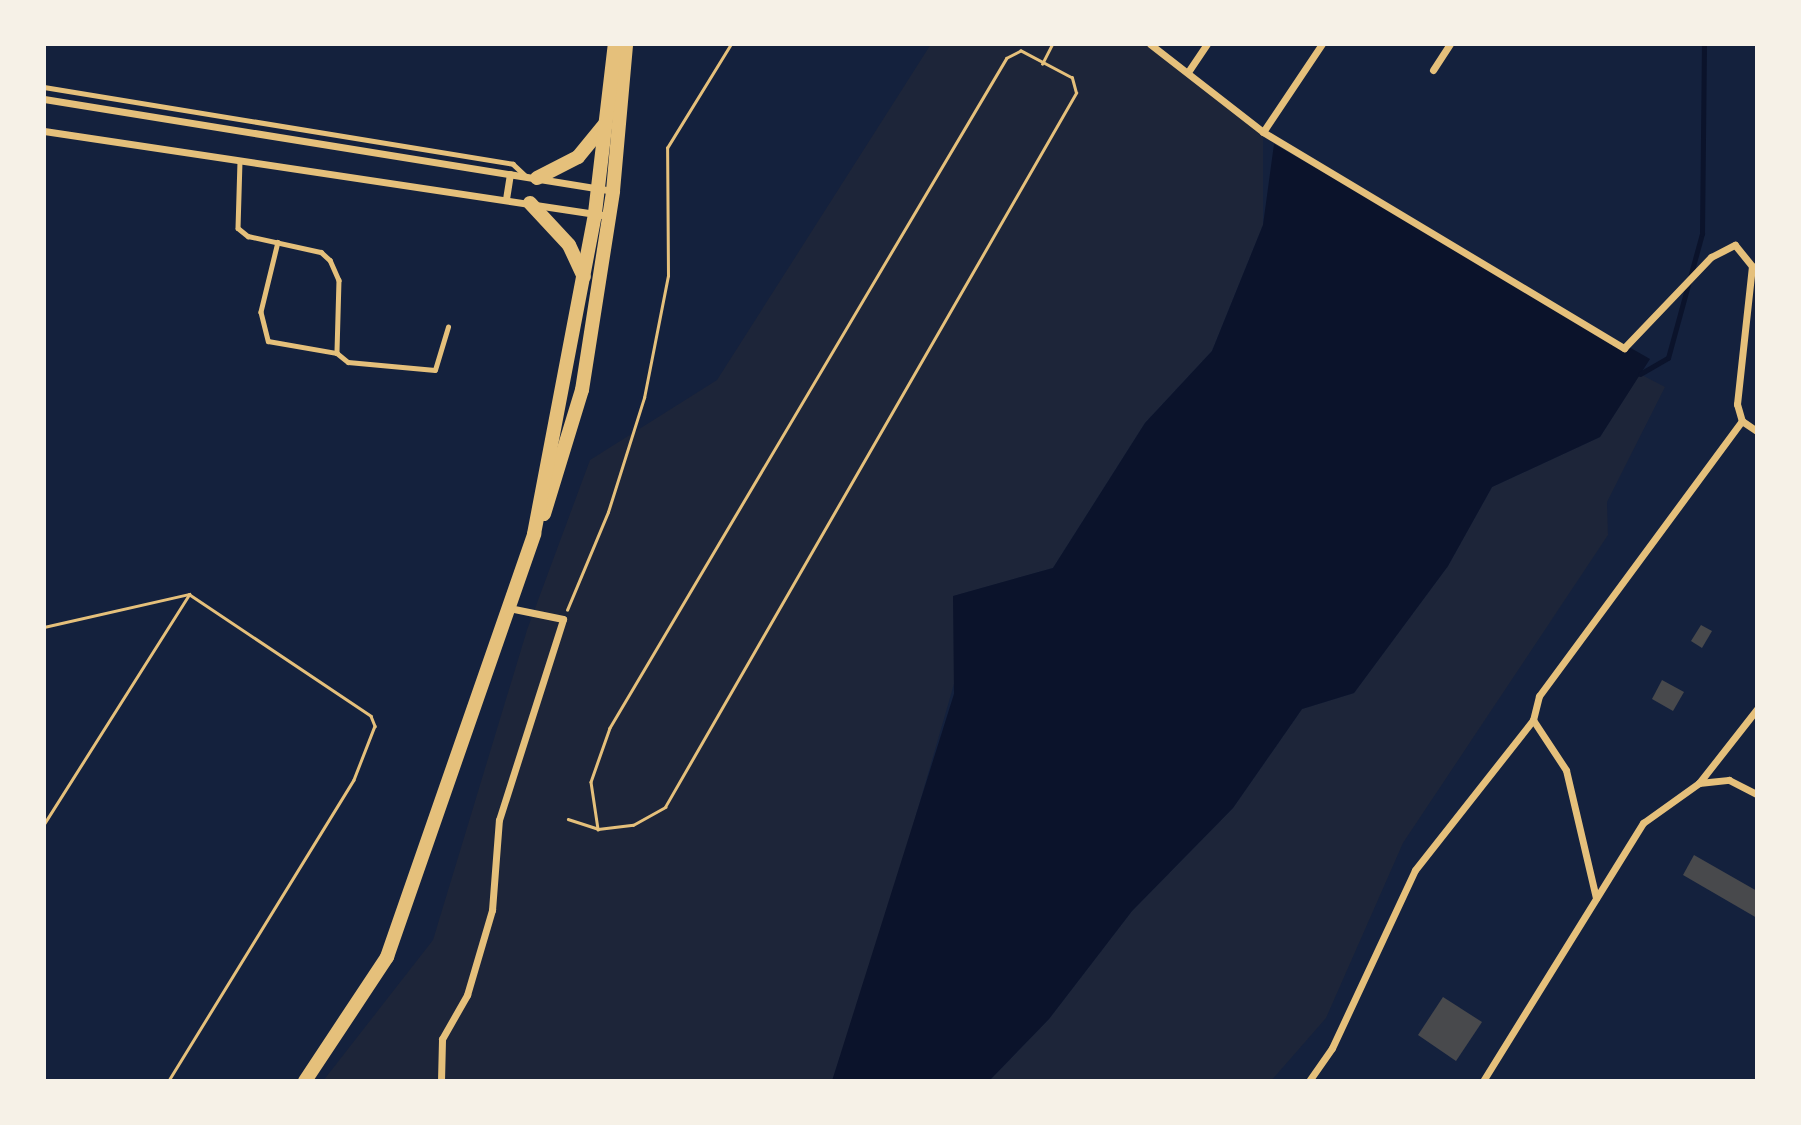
<!DOCTYPE html>
<style>
body{margin:0}
#map{position:relative;width:1801px;height:1125px;overflow:hidden;background:#14213d;font-family:"Nunito Sans",sans-serif}
div>[style]{position:absolute}
[style*='--x']{left:calc(var(--x)*1px);top:calc(var(--y)*1px);width:calc(var(--w)*1px);rotate:calc(var(--a)*1deg)}
.green>*{inset:0;background:#1d2539}
.water>*{inset:0;background:#0b132b}
.stream>*{height:4.5px;margin:-2.25px;padding:0 2.25px;transform-origin:2.25px;border-radius:2.25px;background:#0b132b}
.building>*{inset:0;background:#48494c}
.path>*{height:2.5px;margin:-1.25px;padding:0 1.25px;transform-origin:1.25px;border-radius:1.25px;background:#e5c07b}
.service>*{height:4.5px;margin:-2.25px;padding:0 2.25px;transform-origin:2.25px;border-radius:2.25px;background:#e5c07b}
.minor>*{height:7px;margin:-3.5px;padding:0 3.5px;transform-origin:3.5px;border-radius:3.5px;background:#e5c07b}
.primary>*{height:14px;margin:-7px;padding:0 7px;transform-origin:7px;border-radius:7px;background:#e5c07b}
span{translate:-50% -50%;white-space:nowrap;text-align:center;line-height:1.15;-webkit-text-stroke:7px #f6f1e7;paint-order:stroke}
.frame{position:absolute;inset:0;border:46px solid #f6f1e7;pointer-events:none}
</style>
<div id="map">
<div class="green">
<div style="clip-path:polygon(931px 44px,1144px 44px,1263px 132px,1263px 225px,1212px 351px,1145px 423px,1053px 568px,954px 596px,954px 684px,880px 940px,832px 1081px,323px 1081px,433px 940px,527px 630px,590px 460px,717px 380px)"></div>
<div style="clip-path:polygon(1640px 374px,1665px 387px,1607px 502px,1608px 535px,1403px 843px,1326px 1018px,1271px 1081px,989px 1081px,1049px 1019px,1132px 911px,1233px 808px,1302px 709px,1354px 693px,1448px 566px,1492px 487px,1600px 437px)"></div>
</div>
<div class="water">
<div style="clip-path:polygon(1274px 144px,1650px 359px,1600px 437px,1492px 487px,1448px 566px,1354px 693px,1302px 709px,1233px 808px,1132px 911px,1049px 1019px,989px 1081px,832px 1081px,954px 694px,953px 596px,1053px 568px,1145px 423px,1212px 351px,1263px 225px)"></div>
</div>
<div class="stream">
<div style="--x:1640;--y:374;--w:32;--a:-30"></div>
<div style="--x:1668;--y:358;--w:129;--a:-74.7"></div>
<div style="--x:1702;--y:234;--w:190;--a:-89.4"></div>
</div>
<div class="building">
<div style="clip-path:polygon(1701px 625px,1712px 631px,1702px 648px,1691px 641px)"></div>
<div style="clip-path:polygon(1662px 680px,1684px 692px,1673px 711px,1652px 699px)"></div>
<div style="clip-path:polygon(1694px 855px,1757px 891px,1757px 918px,1683px 875px)"></div>
<div style="clip-path:polygon(1443px 997px,1482px 1022px,1456px 1061px,1418px 1035px)"></div>
</div>
<div class="path">
<div style="--x:1042;--y:64;--w:22;--a:-63"></div>
<div style="--x:567;--y:610;--w:106;--a:-67.3"></div>
<div style="--x:608;--y:512;--w:120;--a:-72.5"></div>
<div style="--x:644;--y:398;--w:124;--a:-78.9"></div>
<div style="--x:668;--y:276;--w:128;--a:-90.4"></div>
<div style="--x:667;--y:148;--w:122;--a:-58.4"></div>
<div style="--x:44;--y:627;--w:149;--a:-12.8"></div>
<div style="--x:189;--y:594;--w:219;--a:33.8"></div>
<div style="--x:371;--y:716;--w:11;--a:68"></div>
<div style="--x:375;--y:726;--w:58;--a:111.3"></div>
<div style="--x:354;--y:780;--w:353;--a:121.6"></div>
<div style="--x:568;--y:819;--w:32;--a:18"></div>
<div style="--x:598;--y:829;--w:35;--a:-7"></div>
<div style="--x:633;--y:825;--w:37;--a:-29"></div>
<div style="--x:665;--y:807;--w:824;--a:-60.07"></div>
<div style="--x:1076;--y:93;--w:16;--a:-105"></div>
<div style="--x:1072;--y:78;--w:58;--a:-152.1"></div>
<div style="--x:1021;--y:51;--w:16;--a:153"></div>
<div style="--x:1007;--y:58;--w:779;--a:120.65"></div>
<div style="--x:610;--y:728;--w:57;--a:109.4"></div>
<div style="--x:591;--y:782;--w:48;--a:81.5"></div>
<div style="--x:44;--y:824;--w:270;--a:-57.7"></div>
</div>
<div class="service">
<div style="--x:44;--y:87;--w:475;--a:9.3"></div>
<div style="--x:513;--y:164;--w:18;--a:43"></div>
<div style="--x:240;--y:161;--w:67;--a:91.7"></div>
<div style="--x:238;--y:228;--w:13;--a:39"></div>
<div style="--x:248;--y:236;--w:75;--a:12.4"></div>
<div style="--x:321;--y:252;--w:12;--a:42"></div>
<div style="--x:330;--y:260;--w:22;--a:66"></div>
<div style="--x:339;--y:280;--w:73;--a:91.6"></div>
<div style="--x:337;--y:353;--w:14;--a:39"></div>
<div style="--x:348;--y:362;--w:87;--a:5.3"></div>
<div style="--x:435;--y:370;--w:45;--a:-73.2"></div>
<div style="--x:278;--y:242;--w:72;--a:103.7"></div>
<div style="--x:261;--y:312;--w:30;--a:76"></div>
<div style="--x:268;--y:341;--w:70;--a:9.9"></div>
</div>
<div class="minor">
<div style="--x:1150;--y:44;--w:143;--a:37.9"></div>
<div style="--x:1263;--y:132;--w:421;--a:30.9"></div>
<div style="--x:1624;--y:348;--w:126;--a:-46.3"></div>
<div style="--x:1711;--y:257;--w:27;--a:-27"></div>
<div style="--x:1735;--y:245;--w:27;--a:51"></div>
<div style="--x:1752;--y:266;--w:139;--a:96.2"></div>
<div style="--x:1737;--y:404;--w:18;--a:74"></div>
<div style="--x:1742;--y:421;--w:18;--a:34"></div>
<div style="--x:1433;--y:70;--w:31;--a:-57"></div>
<div style="--x:1188;--y:72;--w:34;--a:-56"></div>
<div style="--x:44;--y:99;--w:576;--a:9.18"></div>
<div style="--x:44;--y:131;--w:571;--a:8.56"></div>
<div style="--x:1263;--y:132;--w:106;--a:-56.2"></div>
<div style="--x:506;--y:199;--w:25;--a:-81"></div>
<div style="--x:1699;--y:783;--w:94;--a:-51.9"></div>
<div style="--x:1596;--y:898;--w:131;--a:-103.2"></div>
<div style="--x:1566;--y:770;--w:60;--a:-123.4"></div>
<div style="--x:1533;--y:720;--w:25;--a:-76"></div>
<div style="--x:1539;--y:696;--w:342;--a:-53.6"></div>
<div style="--x:441;--y:1081;--w:42;--a:-88.6"></div>
<div style="--x:442;--y:1039;--w:51;--a:-60.4"></div>
<div style="--x:467;--y:995;--w:89;--a:-73.6"></div>
<div style="--x:492;--y:910;--w:90;--a:-85.6"></div>
<div style="--x:499;--y:820;--w:211;--a:-72.3"></div>
<div style="--x:563;--y:619;--w:55;--a:-168.5"></div>
<div style="--x:1309;--y:1081;--w:40;--a:-55.1"></div>
<div style="--x:1332;--y:1048;--w:196;--a:-65"></div>
<div style="--x:1415;--y:870;--w:191;--a:-51.8"></div>
<div style="--x:1483;--y:1081;--w:304;--a:-58.2"></div>
<div style="--x:1643;--y:823;--w:69;--a:-35.5"></div>
<div style="--x:1699;--y:783;--w:30;--a:-6"></div>
<div style="--x:1729;--y:780;--w:31;--a:27"></div>
</div>
<div class="primary">
<div style="--x:537;--y:178;--w:46;--a:-27.1"></div>
<div style="--x:578;--y:157;--w:43;--a:-50.7"></div>
<div style="--x:530;--y:203;--w:57;--a:47.1"></div>
<div style="--x:569;--y:245;--w:35;--a:65"></div>
<div style="--x:544;--y:514;--w:130;--a:-73"></div>
<div style="--x:582;--y:390;--w:201;--a:-81.1"></div>
<div style="--x:613;--y:191;--w:148;--a:-84.9"></div>
<div style="--x:305;--y:1081;--w:149;--a:-56.5"></div>
<div style="--x:387;--y:957;--w:448;--a:-70.8"></div>
<div style="--x:534;--y:534;--w:327;--a:-79.2"></div>
<div style="--x:595;--y:213;--w:170;--a:-83.3"></div>
</div>
<div class="frame"></div>
</div>
